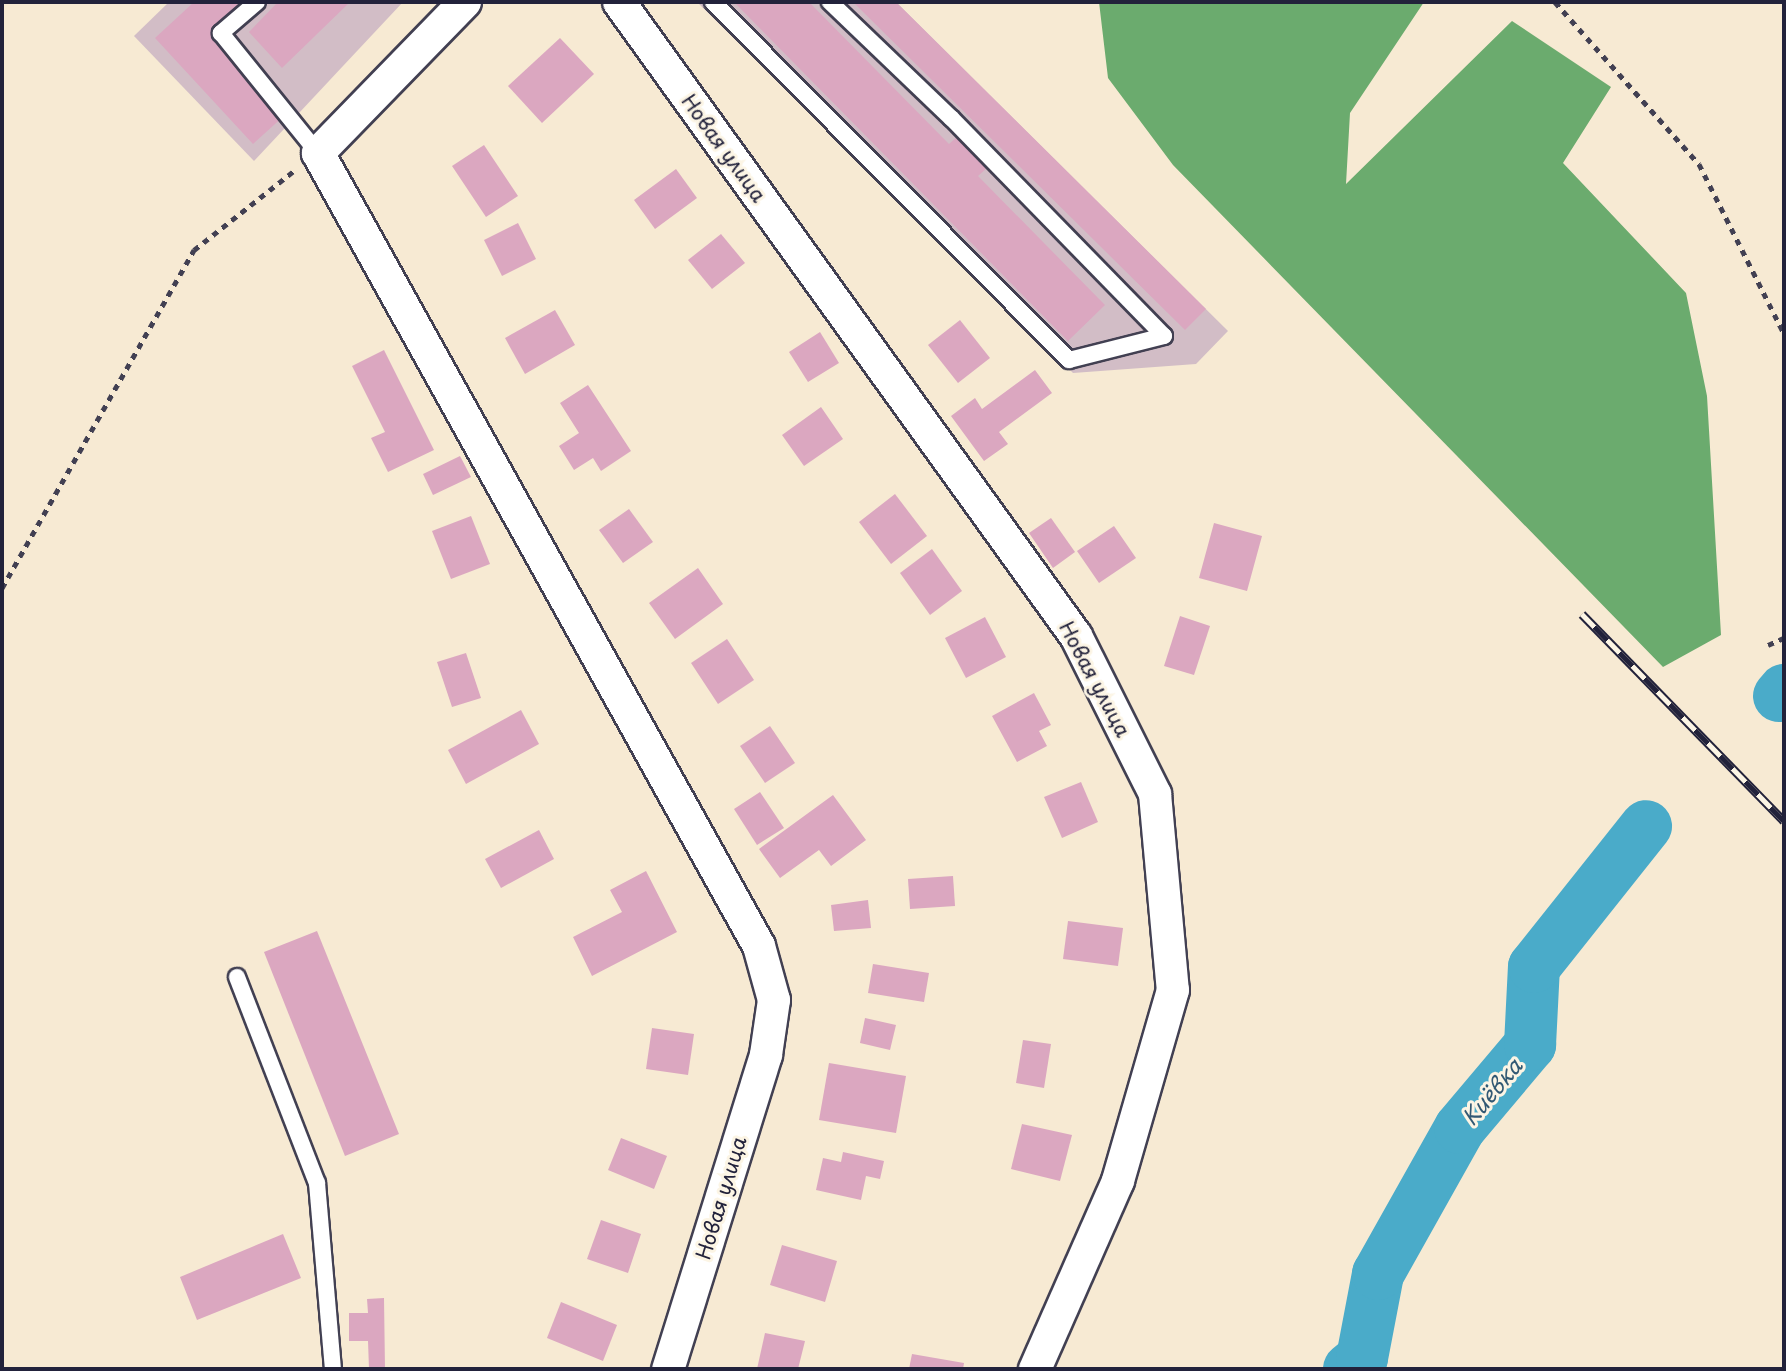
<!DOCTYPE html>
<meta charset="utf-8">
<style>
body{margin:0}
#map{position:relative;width:1786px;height:1371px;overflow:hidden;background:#f7ead3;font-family:"Playpen Sans",sans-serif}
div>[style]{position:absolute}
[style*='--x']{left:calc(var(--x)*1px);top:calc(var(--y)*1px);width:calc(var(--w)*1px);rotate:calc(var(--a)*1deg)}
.industrial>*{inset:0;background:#d2bdc6}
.forest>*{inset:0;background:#6bab6e}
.river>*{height:52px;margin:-26px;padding:0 26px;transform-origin:26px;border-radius:26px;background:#4aabc9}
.building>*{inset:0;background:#dba7c0}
.path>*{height:5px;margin-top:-2.5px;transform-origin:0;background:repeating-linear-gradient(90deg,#424052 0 6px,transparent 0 12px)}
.roads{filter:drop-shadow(2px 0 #424052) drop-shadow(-2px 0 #424052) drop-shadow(0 2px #424052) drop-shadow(0 -2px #424052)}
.lane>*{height:16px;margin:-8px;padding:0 8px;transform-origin:8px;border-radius:8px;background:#fff}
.street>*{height:32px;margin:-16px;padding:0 16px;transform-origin:16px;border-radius:16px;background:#fff}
.rail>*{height:9px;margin-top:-4.5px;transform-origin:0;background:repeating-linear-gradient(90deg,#fcf5e5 0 18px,#22223b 0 36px);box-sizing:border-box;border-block:2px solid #22223b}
span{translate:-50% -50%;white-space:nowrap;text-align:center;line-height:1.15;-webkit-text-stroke:6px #fcf5e5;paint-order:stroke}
.street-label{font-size:20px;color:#22223b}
.water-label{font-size:22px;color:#325974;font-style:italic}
.frame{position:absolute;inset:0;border:4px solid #22223b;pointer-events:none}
</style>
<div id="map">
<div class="industrial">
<div style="clip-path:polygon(169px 2px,403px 2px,254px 161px,134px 36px)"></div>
<div style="clip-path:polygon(697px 2px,896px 2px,1228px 331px,1196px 364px,1073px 373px)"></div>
</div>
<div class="forest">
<div style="clip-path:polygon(1099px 2px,1424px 2px,1350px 113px,1346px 184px,1512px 21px,1611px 87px,1563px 163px,1686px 293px,1707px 396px,1721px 635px,1663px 667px,1173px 165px,1108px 78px)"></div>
</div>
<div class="river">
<div style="--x:1779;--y:696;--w:8;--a:-50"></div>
<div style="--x:1349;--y:1369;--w:17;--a:-40"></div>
<div style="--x:1362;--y:1358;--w:86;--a:-79.2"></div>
<div style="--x:1378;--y:1274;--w:167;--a:-60.7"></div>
<div style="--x:1460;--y:1128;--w:109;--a:-49.9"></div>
<div style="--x:1530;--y:1045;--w:78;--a:-87.1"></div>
<div style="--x:1534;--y:967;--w:180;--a:-51.5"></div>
</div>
<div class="building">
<div style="clip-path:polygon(194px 2px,251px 2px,213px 37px,285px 115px,253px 144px,155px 38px)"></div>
<div style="clip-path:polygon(278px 2px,350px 2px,282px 68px,249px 32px)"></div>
<div style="clip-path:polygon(734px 2px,809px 2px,949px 144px,958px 136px,988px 167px,978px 176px,1105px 305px,1068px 341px)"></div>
<div style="clip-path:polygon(853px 2px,896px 2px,1206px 309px,1185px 330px)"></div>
<div style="clip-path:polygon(560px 38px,594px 74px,542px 123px,508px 86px)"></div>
<div style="clip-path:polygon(484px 145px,518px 196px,486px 217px,452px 166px)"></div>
<div style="clip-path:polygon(676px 169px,697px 198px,655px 229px,634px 200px)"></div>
<div style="clip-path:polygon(518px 223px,536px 259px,502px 276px,484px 240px)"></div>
<div style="clip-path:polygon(721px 234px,745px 263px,712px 289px,688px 260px)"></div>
<div style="clip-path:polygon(555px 310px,575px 345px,525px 374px,505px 338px)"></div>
<div style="clip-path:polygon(960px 320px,990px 358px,958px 383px,928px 345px)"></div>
<div style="clip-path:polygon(820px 332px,839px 363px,808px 382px,789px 352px)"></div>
<div style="clip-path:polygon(384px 350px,434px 450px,388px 472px,371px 438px,385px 432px,352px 366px)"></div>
<div style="clip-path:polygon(1035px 370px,1052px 393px,999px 432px,1008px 444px,984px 461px,951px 416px,975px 398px,982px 409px)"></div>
<div style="clip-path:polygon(588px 385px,631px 451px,601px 471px,593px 458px,574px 470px,559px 446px,579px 433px,560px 403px)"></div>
<div style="clip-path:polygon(821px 407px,843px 439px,804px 466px,782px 435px)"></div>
<div style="clip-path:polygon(460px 456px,471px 477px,433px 495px,423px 474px)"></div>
<div style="clip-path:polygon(895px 494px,927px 536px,891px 564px,859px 522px)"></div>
<div style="clip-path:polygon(629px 509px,653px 542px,623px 563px,599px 530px)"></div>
<div style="clip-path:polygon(471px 516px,490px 564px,451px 579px,432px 531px)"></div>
<div style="clip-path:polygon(1051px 518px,1075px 552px,1053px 568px,1029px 533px)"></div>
<div style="clip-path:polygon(1214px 523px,1262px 536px,1247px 591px,1199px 578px)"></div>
<div style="clip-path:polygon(1114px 526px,1136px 558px,1099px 583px,1077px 551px)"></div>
<div style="clip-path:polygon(932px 549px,962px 591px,930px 615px,900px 573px)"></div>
<div style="clip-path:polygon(698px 568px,723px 604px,675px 639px,649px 603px)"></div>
<div style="clip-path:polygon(1180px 616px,1210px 626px,1194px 675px,1164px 666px)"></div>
<div style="clip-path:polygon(985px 617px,1006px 657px,966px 678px,945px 638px)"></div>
<div style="clip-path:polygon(727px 639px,754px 680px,718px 704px,691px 663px)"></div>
<div style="clip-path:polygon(466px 653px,481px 698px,452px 707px,437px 662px)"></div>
<div style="clip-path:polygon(1034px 693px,1051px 725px,1039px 731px,1047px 746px,1017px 762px,992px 716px)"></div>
<div style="clip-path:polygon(521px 710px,539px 744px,466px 784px,448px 750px)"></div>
<div style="clip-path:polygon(770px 726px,795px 763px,765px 783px,740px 746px)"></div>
<div style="clip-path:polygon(1081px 782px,1098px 822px,1062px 838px,1044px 797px)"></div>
<div style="clip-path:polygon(760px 792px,784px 828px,757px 845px,734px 809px)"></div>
<div style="clip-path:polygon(833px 795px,866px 840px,831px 866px,819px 850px,780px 878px,759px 849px)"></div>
<div style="clip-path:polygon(539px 830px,554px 859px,501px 888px,485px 859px)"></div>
<div style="clip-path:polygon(646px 871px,677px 932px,592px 976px,573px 937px,622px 912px,610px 890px)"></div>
<div style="clip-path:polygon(953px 876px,955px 906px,910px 909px,908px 879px)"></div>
<div style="clip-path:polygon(868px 900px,871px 928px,834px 931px,831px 905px)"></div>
<div style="clip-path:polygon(1068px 921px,1123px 928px,1118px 966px,1063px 959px)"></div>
<div style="clip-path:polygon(317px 931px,399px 1134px,345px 1156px,264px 952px)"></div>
<div style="clip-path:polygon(873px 964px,929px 973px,924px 1002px,868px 993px)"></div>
<div style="clip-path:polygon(865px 1018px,896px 1025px,890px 1050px,860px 1043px)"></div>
<div style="clip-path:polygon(652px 1028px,694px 1034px,688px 1075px,646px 1069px)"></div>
<div style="clip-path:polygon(1023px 1040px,1051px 1044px,1044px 1088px,1016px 1083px)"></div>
<div style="clip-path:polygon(829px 1063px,906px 1076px,896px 1133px,819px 1120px)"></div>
<div style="clip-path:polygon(1022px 1124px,1072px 1135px,1060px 1181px,1011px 1169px)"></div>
<div style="clip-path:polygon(621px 1138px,667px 1156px,654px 1189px,608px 1170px)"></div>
<div style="clip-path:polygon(843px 1152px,884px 1161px,880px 1179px,866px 1176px,861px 1200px,816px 1190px,823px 1158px,841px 1162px)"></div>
<div style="clip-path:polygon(601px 1220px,641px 1234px,628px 1273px,587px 1259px)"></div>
<div style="clip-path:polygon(283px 1234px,301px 1278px,197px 1320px,180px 1277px)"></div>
<div style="clip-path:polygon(782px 1245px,837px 1261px,825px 1302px,770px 1285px)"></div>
<div style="clip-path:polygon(384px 1298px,385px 1369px,369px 1369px,368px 1341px,349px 1341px,349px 1313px,368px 1313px,367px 1299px)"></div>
<div style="clip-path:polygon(561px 1302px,617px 1325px,603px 1361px,547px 1338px)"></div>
<div style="clip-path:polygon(765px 1333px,805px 1341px,798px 1369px,757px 1369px)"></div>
<div style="clip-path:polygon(912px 1354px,964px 1363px,963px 1369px,909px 1369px)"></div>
</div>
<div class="path">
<div style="--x:1555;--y:2;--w:217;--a:48.4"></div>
<div style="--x:1699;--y:164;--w:190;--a:63.4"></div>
<div style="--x:2;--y:588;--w:389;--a:-60.4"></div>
<div style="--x:194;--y:250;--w:129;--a:-38.4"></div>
<div style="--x:1768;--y:645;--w:17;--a:-24"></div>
</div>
<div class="roads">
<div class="lane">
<div style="--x:257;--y:2;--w:48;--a:139.3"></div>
<div style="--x:221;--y:33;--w:154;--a:51.1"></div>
<div style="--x:713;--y:2;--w:505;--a:45.16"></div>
<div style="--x:1069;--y:360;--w:98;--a:-14.2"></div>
<div style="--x:1164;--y:336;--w:305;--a:-134.3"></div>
<div style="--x:951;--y:118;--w:168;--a:-136.2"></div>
<div style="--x:237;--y:977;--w:221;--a:68.8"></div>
<div style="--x:317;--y:1183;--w:187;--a:85.1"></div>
</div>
<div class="street">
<div style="--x:465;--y:2;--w:211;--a:134.2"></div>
<div style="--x:318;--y:153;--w:907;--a:60.92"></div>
<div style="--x:759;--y:946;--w:56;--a:74.5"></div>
<div style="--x:774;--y:1000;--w:56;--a:98.3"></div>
<div style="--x:766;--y:1055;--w:329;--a:107.3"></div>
<div style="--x:619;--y:2;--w:782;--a:54.22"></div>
<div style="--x:1076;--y:636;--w:177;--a:63.4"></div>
<div style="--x:1155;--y:794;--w:197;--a:84.8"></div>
<div style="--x:1173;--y:990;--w:199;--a:106.1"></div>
<div style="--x:1118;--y:1181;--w:206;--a:113.8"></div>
</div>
</div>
<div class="rail">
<div style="--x:1582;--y:614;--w:289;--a:45.7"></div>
</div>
<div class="street-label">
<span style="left:724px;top:148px;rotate:54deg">Новая улица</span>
<span style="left:1095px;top:679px;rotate:62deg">Новая улица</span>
<span style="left:721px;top:1198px;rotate:-73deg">Новая улица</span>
</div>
<div class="water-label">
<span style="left:1491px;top:1091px;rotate:-50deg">Киёвка</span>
</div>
<div class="frame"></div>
</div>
